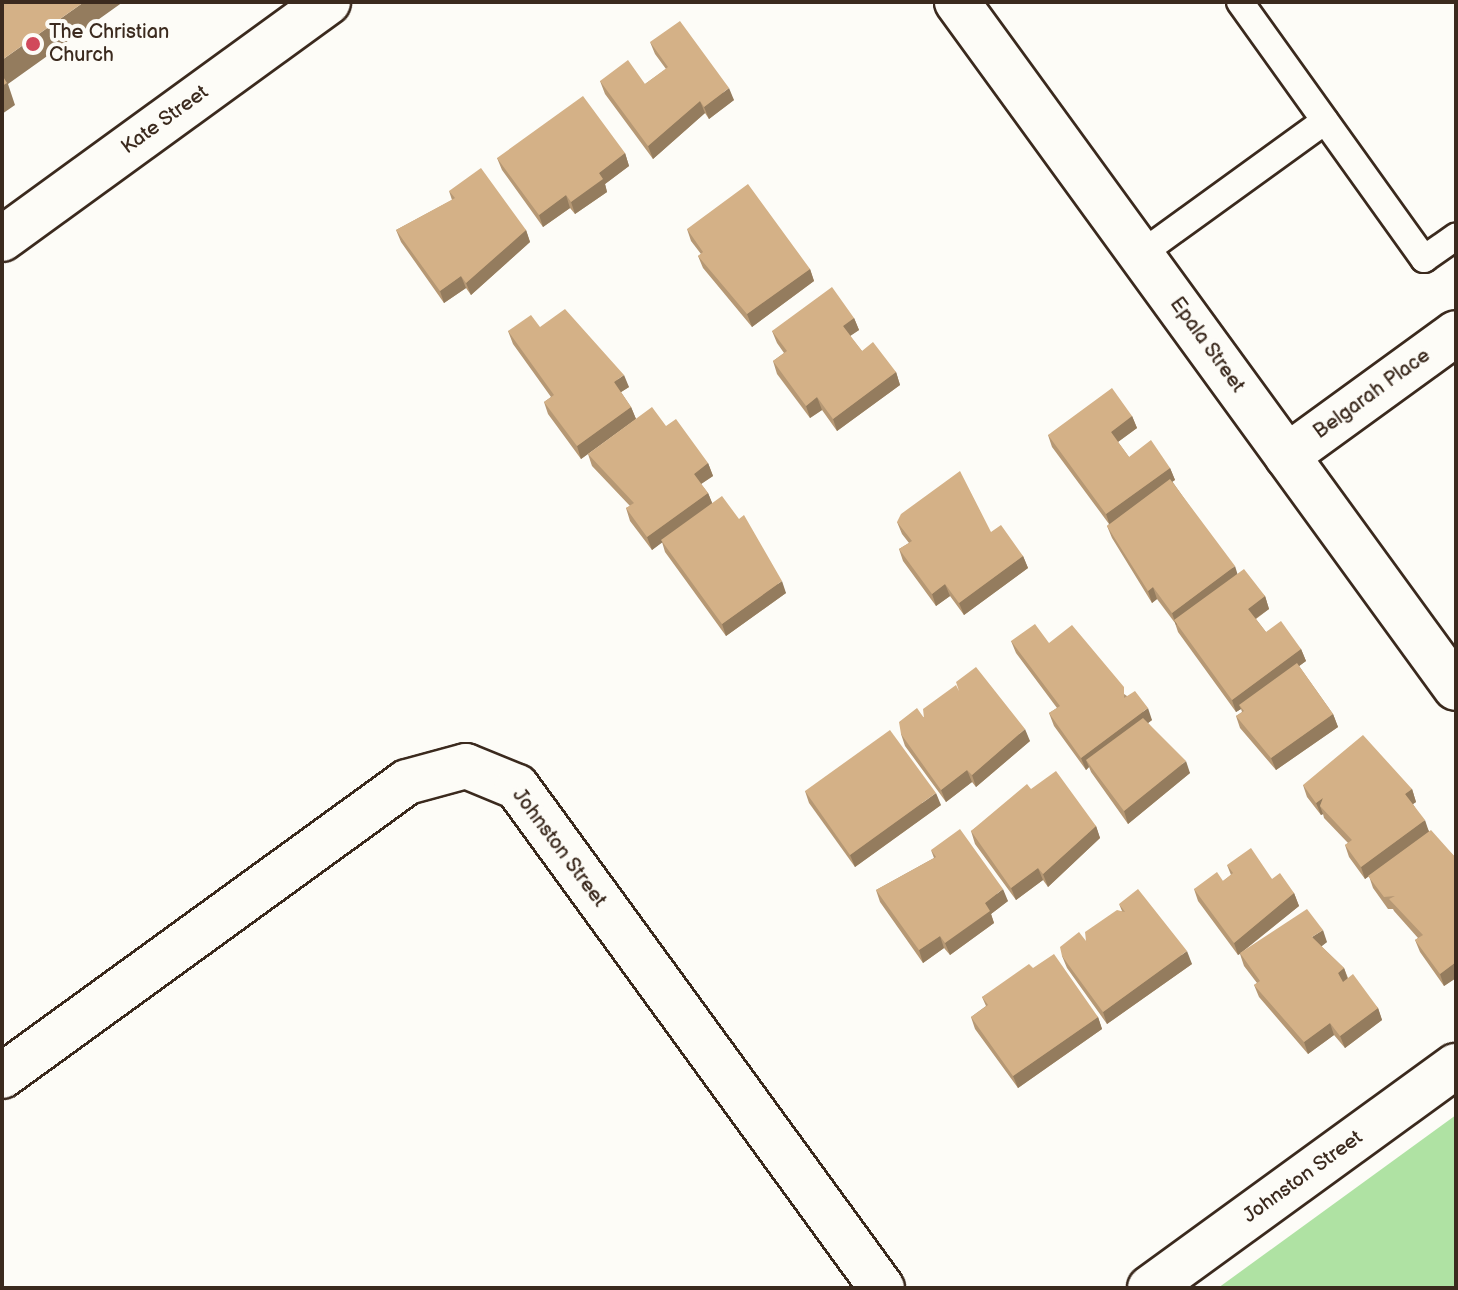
<!DOCTYPE html>
<style>
body{margin:0}
#map{position:relative;width:1458px;height:1290px;overflow:hidden;background:#fdfcf7;font-family:"Balsamiq Sans",sans-serif}
div>[style]{position:absolute}
[style*='--x']{left:calc(var(--x)*1px);top:calc(var(--y)*1px);width:calc(var(--w)*1px);rotate:calc(var(--a)*1deg)}
.green>*{inset:0;background:#afe2a3}
.roads{filter:drop-shadow(2px 0 #3b2a1e) drop-shadow(-2px 0 #3b2a1e) drop-shadow(0 2px #3b2a1e) drop-shadow(0 -2px #3b2a1e)}
.lane>*{height:26px;margin:-13px;padding:0 13px;transform-origin:13px;border-radius:13px;background:#fdfcf7}
.street>*{height:44px;margin:-22px;padding:0 22px;transform-origin:22px;border-radius:22px;background:#fdfcf7}
.secondary>*{height:44px;margin:-22px;padding:0 22px;transform-origin:22px;border-radius:22px;background:#fdfcf7}
.wall>*{inset:0;background:#b69874}
.shaded-wall>*{inset:0;background:#947c5e}
.building>*{inset:0;background:#d4b187}
.dots>*{width:22px;height:22px;translate:-50% -50%;box-sizing:border-box;border:4px solid #fdfcf7;border-radius:50%}
span{translate:-50% -50%;white-space:nowrap;text-align:center;line-height:1.15;-webkit-text-stroke:8px #fdfcf7;paint-order:stroke}
.poi-label{font-size:20px;color:#3b2a1e}
.left{translate:0 -50%;text-align:left}
.street-label{font-size:20px;color:#3b2a1e}
.frame{position:absolute;inset:0;border:4px solid #3b2a1e;pointer-events:none}
</style>
<div id="map">
<div class="green">
<div style="clip-path:polygon(1456px 1115px,1456px 1288px,1218px 1288px)"></div>
</div>
<div class="roads">
<div class="lane">
<div style="--x:1240;--y:2;--w:316;--a:54.4"></div>
<div style="--x:1424;--y:259;--w:39;--a:-35"></div>
<div style="--x:1141;--y:254;--w:227;--a:-35.9"></div>
</div>
<div class="street">
<div style="--x:957;--y:2;--w:848;--a:53.97"></div>
<div style="--x:1287;--y:456;--w:209;--a:-36"></div>
<div style="--x:2;--y:1076;--w:500;--a:-35.98"></div>
<div style="--x:407;--y:782;--w:61;--a:-15.2"></div>
<div style="--x:466;--y:766;--w:55;--a:22.4"></div>
<div style="--x:517;--y:787;--w:620;--a:53.93"></div>
<div style="--x:1150;--y:1288;--w:378;--a:-36"></div>
</div>
<div class="secondary">
<div style="--x:2;--y:239;--w:403;--a:-36"></div>
</div>
</div>
<div class="wall">
<div style="clip-path:polygon(650px 42px,734px 100px,709px 119px,705px 113px,653px 159px,605px 94px,600px 81px,645px 84px,666px 69px,655px 54px)"></div>
<div style="clip-path:polygon(625px 153px,629px 166px,605px 184px,607px 192px,575px 214px,570px 208px,543px 227px,502px 170px,497px 158px)"></div>
<div style="clip-path:polygon(449px 191px,526px 230px,530px 242px,471px 295px,466px 288px,444px 303px,401px 242px,396px 230px,452px 200px)"></div>
<div style="clip-path:polygon(687px 229px,810px 269px,814px 281px,752px 327px,703px 268px,698px 256px,701px 254px,691px 241px)"></div>
<div style="clip-path:polygon(854px 318px,859px 330px,850px 336px,862px 351px,896px 372px,900px 385px,837px 431px,822px 410px,810px 418px,777px 374px,773px 361px,784px 353px,777px 343px,772px 331px)"></div>
<div style="clip-path:polygon(540px 327px,629px 387px,621px 392px,631px 407px,636px 419px,581px 459px,548px 414px,544px 402px,551px 397px,513px 344px,508px 331px)"></div>
<div style="clip-path:polygon(1132px 416px,1137px 428px,1118px 442px,1129px 457px,1170px 468px,1175px 480px,1172px 481px,1237px 574px,1265px 596px,1269px 609px,1256px 619px,1266px 632px,1301px 649px,1306px 661px,1299px 666px,1333px 714px,1338px 727px,1276px 770px,1240px 728px,1236px 716px,1242px 712px,1241px 709px,1236px 712px,1178px 632px,1175px 623px,1157px 599px,1152px 603px,1112px 538px,1107px 526px,1109px 524px,1052px 447px,1048px 435px)"></div>
<div style="clip-path:polygon(588px 454px,708px 463px,713px 476px,701px 484px,708px 493px,712px 503px,786px 593px,726px 636px,665px 552px,662px 542px,652px 550px,630px 521px,626px 508px,630px 506px,592px 466px)"></div>
<div style="clip-path:polygon(897px 522px,991px 532px,1023px 556px,1028px 568px,964px 615px,950px 596px,936px 606px,903px 561px,899px 549px,909px 543px,902px 534px)"></div>
<div style="clip-path:polygon(1011px 641px,1049px 643px,1127px 696px,1152px 720px,1148px 723px,1190px 773px,1128px 824px,1091px 772px,1089px 767px,1086px 770px,1054px 726px,1049px 713px,1057px 708px,1016px 653px)"></div>
<div style="clip-path:polygon(959px 691px,1030px 741px,976px 787px,972px 782px,946px 802px,905px 746px,901px 734px)"></div>
<div style="clip-path:polygon(1303px 785px,1412px 789px,1416px 802px,1413px 804px,1429px 831px,1456px 858px,1456px 978px,1444px 986px,1420px 952px,1415px 940px,1418px 938px,1394px 911px,1393px 909px,1388px 909px,1373px 888px,1369px 876px,1365px 879px,1349px 857px,1345px 845px,1348px 843px,1324px 818px,1323px 814px,1321px 815px,1307px 797px)"></div>
<div style="clip-path:polygon(1031px 789px,1096px 826px,1100px 838px,1048px 887px,1043px 880px,1016px 900px,975px 844px,971px 831px)"></div>
<div style="clip-path:polygon(805px 791px,941px 805px,855px 867px,809px 803px)"></div>
<div style="clip-path:polygon(931px 850px,1008px 901px,991px 914px,994px 923px,950px 955px,944px 948px,923px 963px,880px 902px,876px 890px,934px 858px)"></div>
<div style="clip-path:polygon(1227px 865px,1272px 879px,1294px 893px,1299px 906px,1241px 953px,1327px 942px,1321px 946px,1344px 968px,1348px 978px,1378px 1008px,1382px 1020px,1345px 1048px,1334px 1035px,1308px 1054px,1259px 997px,1254px 985px,1257px 983px,1244px 966px,1240px 954px,1238px 955px,1198px 901px,1194px 889px,1223px 881px,1231px 875px)"></div>
<div style="clip-path:polygon(1119px 904px,1192px 964px,1107px 1024px,1067px 968px,1062px 956px,1086px 941px,1122px 911px)"></div>
<div style="clip-path:polygon(1033px 968px,1098px 1017px,1102px 1029px,1018px 1088px,975px 1029px,971px 1017px,986px 1006px,982px 997px)"></div>
</div>
<div class="shaded-wall">
<div style="clip-path:polygon(84px 2px,123px 2px,8px 84px,15px 105px,2px 114px,2px 60px)"></div>
<div style="clip-path:polygon(729px 88px,734px 100px,709px 119px,704px 107px)"></div>
<div style="clip-path:polygon(700px 101px,705px 113px,653px 159px,648px 146px)"></div>
<div style="clip-path:polygon(625px 153px,629px 166px,605px 184px,607px 192px,575px 214px,571px 202px,599px 173px)"></div>
<div style="clip-path:polygon(566px 195px,570px 208px,543px 227px,539px 215px)"></div>
<div style="clip-path:polygon(526px 230px,530px 242px,471px 295px,466px 283px)"></div>
<div style="clip-path:polygon(810px 269px,814px 281px,752px 327px,747px 314px)"></div>
<div style="clip-path:polygon(461px 276px,466px 288px,444px 303px,440px 291px)"></div>
<div style="clip-path:polygon(854px 318px,859px 330px,847px 338px,843px 326px)"></div>
<div style="clip-path:polygon(896px 372px,900px 385px,837px 431px,833px 419px)"></div>
<div style="clip-path:polygon(624px 375px,629px 387px,618px 394px,614px 382px)"></div>
<div style="clip-path:polygon(817px 397px,822px 410px,810px 418px,806px 406px)"></div>
<div style="clip-path:polygon(631px 407px,636px 419px,581px 459px,577px 446px)"></div>
<div style="clip-path:polygon(1132px 416px,1137px 428px,1115px 444px,1111px 432px)"></div>
<div style="clip-path:polygon(708px 463px,713px 476px,698px 486px,694px 474px)"></div>
<div style="clip-path:polygon(1170px 468px,1175px 480px,1110px 526px,1106px 514px)"></div>
<div style="clip-path:polygon(708px 493px,713px 505px,652px 550px,647px 537px)"></div>
<div style="clip-path:polygon(1023px 556px,1028px 568px,964px 615px,959px 603px)"></div>
<div style="clip-path:polygon(1235px 566px,1239px 579px,1176px 625px,1172px 613px)"></div>
<div style="clip-path:polygon(782px 581px,786px 593px,726px 636px,722px 624px)"></div>
<div style="clip-path:polygon(945px 584px,950px 596px,936px 606px,932px 594px)"></div>
<div style="clip-path:polygon(1153px 587px,1157px 599px,1152px 603px,1148px 591px)"></div>
<div style="clip-path:polygon(1265px 596px,1269px 609px,1252px 621px,1248px 609px)"></div>
<div style="clip-path:polygon(1301px 649px,1306px 661px,1242px 708px,1239px 705px,1241px 709px,1236px 712px,1232px 700px)"></div>
<div style="clip-path:polygon(1148px 708px,1152px 720px,1091px 766px,1086px 760px,1089px 767px,1086px 770px,1081px 758px)"></div>
<div style="clip-path:polygon(1333px 714px,1338px 727px,1276px 770px,1271px 758px)"></div>
<div style="clip-path:polygon(1025px 729px,1030px 741px,976px 787px,972px 775px)"></div>
<div style="clip-path:polygon(1186px 761px,1190px 773px,1128px 824px,1124px 811px)"></div>
<div style="clip-path:polygon(967px 770px,972px 782px,946px 802px,941px 790px)"></div>
<div style="clip-path:polygon(1412px 789px,1416px 802px,1410px 806px,1405px 794px)"></div>
<div style="clip-path:polygon(936px 793px,941px 805px,855px 867px,850px 855px)"></div>
<div style="clip-path:polygon(1323px 798px,1320px 806px,1323px 814px,1321px 815px,1316px 803px)"></div>
<div style="clip-path:polygon(1425px 820px,1429px 832px,1365px 879px,1361px 867px)"></div>
<div style="clip-path:polygon(1096px 826px,1100px 838px,1048px 887px,1043px 874px)"></div>
<div style="clip-path:polygon(1038px 868px,1043px 880px,1016px 900px,1011px 888px)"></div>
<div style="clip-path:polygon(1003px 889px,1008px 901px,991px 914px,994px 923px,950px 955px,945px 943px,985px 903px)"></div>
<div style="clip-path:polygon(1294px 893px,1299px 906px,1238px 955px,1234px 943px)"></div>
<div style="clip-path:polygon(1323px 930px,1327px 942px,1317px 950px,1312px 937px)"></div>
<div style="clip-path:polygon(940px 936px,944px 948px,923px 963px,919px 950px)"></div>
<div style="clip-path:polygon(1187px 951px,1192px 964px,1107px 1024px,1103px 1012px)"></div>
<div style="clip-path:polygon(1456px 962px,1456px 978px,1444px 986px,1440px 974px)"></div>
<div style="clip-path:polygon(1344px 968px,1348px 980px,1342px 985px,1338px 973px)"></div>
<div style="clip-path:polygon(1378px 1008px,1382px 1020px,1345px 1048px,1340px 1036px)"></div>
<div style="clip-path:polygon(1098px 1017px,1102px 1029px,1018px 1088px,1013px 1076px)"></div>
<div style="clip-path:polygon(1330px 1023px,1334px 1035px,1308px 1054px,1304px 1042px)"></div>
</div>
<div class="building">
<div style="clip-path:polygon(2px 2px,84px 2px,2px 60px)"></div>
<div style="clip-path:polygon(680px 21px,729px 88px,704px 107px,700px 101px,648px 146px,600px 81px,628px 60px,645px 84px,668px 67px,650px 42px)"></div>
<div style="clip-path:polygon(2px 75px,7px 83px,2px 86px)"></div>
<div style="clip-path:polygon(583px 96px,625px 153px,599px 173px,603px 179px,571px 202px,566px 195px,539px 215px,497px 158px)"></div>
<div style="clip-path:polygon(481px 168px,526px 230px,466px 283px,461px 276px,440px 291px,396px 230px,455px 198px,449px 191px)"></div>
<div style="clip-path:polygon(748px 184px,810px 269px,747px 314px,698px 256px,703px 252px,687px 229px)"></div>
<div style="clip-path:polygon(832px 287px,854px 318px,843px 326px,862px 351px,873px 342px,896px 372px,833px 419px,817px 397px,806px 406px,773px 361px,787px 351px,772px 331px)"></div>
<div style="clip-path:polygon(565px 309px,624px 375px,614px 382px,631px 407px,577px 446px,544px 402px,554px 395px,508px 331px,531px 315px,540px 327px)"></div>
<div style="clip-path:polygon(1112px 388px,1132px 416px,1111px 432px,1129px 457px,1151px 440px,1170px 468px,1106px 514px,1048px 435px)"></div>
<div style="clip-path:polygon(652px 407px,666px 426px,676px 419px,708px 463px,694px 474px,708px 493px,647px 537px,626px 508px,634px 503px,588px 454px)"></div>
<div style="clip-path:polygon(960px 471px,991px 532px,1001px 525px,1023px 556px,959px 603px,945px 584px,932px 594px,899px 549px,912px 541px,897px 522px,901px 514px)"></div>
<div style="clip-path:polygon(1170px 479px,1235px 566px,1172px 613px,1153px 587px,1148px 591px,1107px 526px)"></div>
<div style="clip-path:polygon(722px 496px,739px 519px,744px 515px,782px 581px,722px 624px,661px 540px)"></div>
<div style="clip-path:polygon(1244px 569px,1265px 596px,1248px 609px,1266px 632px,1281px 621px,1301px 649px,1232px 700px,1174px 620px)"></div>
<div style="clip-path:polygon(1035px 624px,1049px 643px,1072px 625px,1124px 687px,1124px 698px,1135px 691px,1148px 708px,1081px 758px,1049px 713px,1060px 706px,1011px 641px)"></div>
<div style="clip-path:polygon(1297px 663px,1333px 714px,1271px 758px,1236px 716px,1244px 711px,1239px 705px)"></div>
<div style="clip-path:polygon(976px 667px,1025px 729px,972px 775px,967px 770px,941px 790px,901px 734px,899px 722px,917px 708px,924px 718px,923px 709px,956px 685px,959px 691px,956px 682px)"></div>
<div style="clip-path:polygon(1143px 718px,1186px 761px,1124px 811px,1086px 760px)"></div>
<div style="clip-path:polygon(890px 730px,936px 793px,850px 855px,805px 791px)"></div>
<div style="clip-path:polygon(1363px 735px,1412px 789px,1405px 794px,1425px 820px,1361px 867px,1345px 845px,1352px 840px,1320px 806px,1323px 798px,1316px 803px,1303px 785px)"></div>
<div style="clip-path:polygon(1056px 771px,1096px 826px,1043px 874px,1038px 868px,1011px 888px,971px 831px,1027px 784px,1031px 789px)"></div>
<div style="clip-path:polygon(960px 829px,1003px 889px,985px 903px,990px 911px,945px 943px,940px 936px,919px 950px,876px 890px,936px 857px,931px 850px)"></div>
<div style="clip-path:polygon(1431px 830px,1456px 858px,1456px 962px,1440px 974px,1415px 940px,1423px 935px,1389px 899px,1395px 896px,1384px 897px,1368px 876px)"></div>
<div style="clip-path:polygon(1251px 848px,1272px 879px,1280px 873px,1294px 893px,1234px 943px,1194px 889px,1217px 872px,1223px 881px,1233px 873px,1227px 865px)"></div>
<div style="clip-path:polygon(1138px 889px,1187px 951px,1103px 1012px,1062px 956px,1060px 947px,1079px 932px,1086px 941px,1085px 932px,1117px 910px,1125px 912px,1119px 904px)"></div>
<div style="clip-path:polygon(1307px 909px,1323px 930px,1312px 937px,1344px 968px,1338px 973px,1343px 982px,1353px 974px,1378px 1008px,1340px 1036px,1330px 1023px,1304px 1042px,1254px 985px,1260px 981px,1240px 953px)"></div>
<div style="clip-path:polygon(1054px 954px,1098px 1017px,1013px 1076px,971px 1017px,988px 1005px,982px 997px,1029px 964px,1033px 968px)"></div>
</div>
<div class="dots">
<div style="left:33px;top:44px;background:#d1495b"></div>
</div>
<div class="poi-label">
<span class="left" style="left:49px;top:44px">The Christian<br>Church</span>
</div>
<div class="street-label">
<span style="left:165px;top:120px;rotate:-36deg">Kate Street</span>
<span style="left:1207px;top:345px;rotate:54deg">Epala Street</span>
<span style="left:1372px;top:394px;rotate:-36deg">Belgarah Place</span>
<span style="left:559px;top:848px;rotate:53deg">Johnston Street</span>
<span style="left:1303px;top:1177px;rotate:-36deg">Johnston Street</span>
</div>
<div class="frame"></div>
</div>
